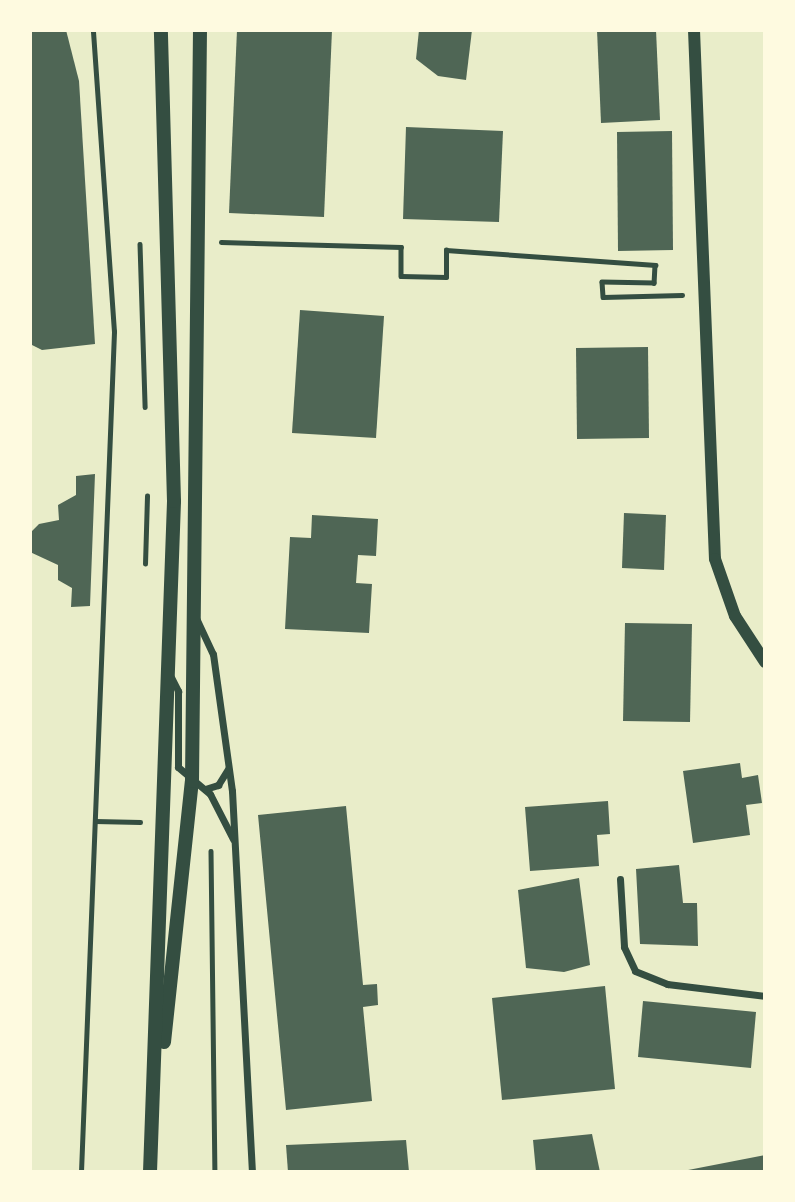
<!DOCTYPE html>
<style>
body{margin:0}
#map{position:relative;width:795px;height:1202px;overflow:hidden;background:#e9edc9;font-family:Georgia,serif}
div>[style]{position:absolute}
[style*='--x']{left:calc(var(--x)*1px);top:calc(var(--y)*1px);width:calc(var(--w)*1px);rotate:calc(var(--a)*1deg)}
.building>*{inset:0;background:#4f6655}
.path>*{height:4.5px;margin:-2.25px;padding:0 2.25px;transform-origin:2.25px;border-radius:2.25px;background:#344e41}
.minor>*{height:7px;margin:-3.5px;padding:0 3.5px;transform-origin:3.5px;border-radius:3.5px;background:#344e41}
.tertiary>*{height:12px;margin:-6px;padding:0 6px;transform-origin:6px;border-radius:6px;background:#344e41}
.secondary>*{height:14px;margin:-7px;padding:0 7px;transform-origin:7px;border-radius:7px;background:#344e41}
span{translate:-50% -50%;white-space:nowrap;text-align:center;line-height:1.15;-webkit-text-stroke:6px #fefae0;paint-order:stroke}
.frame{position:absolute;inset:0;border:32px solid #fefae0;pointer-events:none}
</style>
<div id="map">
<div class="building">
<div style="clip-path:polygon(30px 30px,66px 30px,79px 81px,95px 344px,42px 350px,30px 344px)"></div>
<div style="clip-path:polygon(237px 30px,332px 30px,324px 217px,229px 213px)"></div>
<div style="clip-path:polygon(419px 30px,472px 30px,466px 80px,438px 76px,416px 59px)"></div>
<div style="clip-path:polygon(597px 30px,656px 30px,660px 120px,601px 123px)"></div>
<div style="clip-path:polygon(406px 127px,503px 131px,499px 222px,403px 219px)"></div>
<div style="clip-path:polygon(672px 131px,673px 250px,618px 251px,617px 132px)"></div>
<div style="clip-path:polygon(300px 310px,384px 316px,376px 438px,292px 433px)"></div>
<div style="clip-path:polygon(648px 347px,649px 438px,577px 439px,576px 348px)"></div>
<div style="clip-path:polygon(95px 474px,90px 606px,71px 607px,72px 588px,58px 580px,58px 565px,30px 552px,30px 533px,39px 524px,59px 520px,58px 505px,76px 495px,76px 476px)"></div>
<div style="clip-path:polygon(624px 513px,666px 515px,664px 570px,622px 568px)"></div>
<div style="clip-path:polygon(312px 515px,378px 519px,376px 556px,358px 555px,356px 583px,372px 584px,369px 633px,285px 629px,290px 537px,311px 538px)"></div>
<div style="clip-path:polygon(625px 623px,692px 624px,690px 722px,623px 721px)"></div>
<div style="clip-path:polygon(740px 763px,742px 778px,758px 775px,762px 803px,746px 805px,750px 835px,693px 843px,683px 771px)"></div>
<div style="clip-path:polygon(608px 801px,610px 834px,597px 835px,599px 866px,530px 871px,525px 807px)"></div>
<div style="clip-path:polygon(346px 806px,363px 985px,377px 984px,378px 1005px,363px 1007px,372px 1101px,286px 1110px,258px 815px)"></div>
<div style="clip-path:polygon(679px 865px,683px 903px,697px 903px,698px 946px,640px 944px,636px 869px)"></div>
<div style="clip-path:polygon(579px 878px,590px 965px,564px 972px,526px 968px,518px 890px)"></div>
<div style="clip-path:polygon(605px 986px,615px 1089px,502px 1100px,492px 998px)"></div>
<div style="clip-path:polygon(643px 1001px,756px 1012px,751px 1068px,638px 1057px)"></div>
<div style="clip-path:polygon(592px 1134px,600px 1172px,536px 1172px,533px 1140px)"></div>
<div style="clip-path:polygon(406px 1140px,409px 1172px,288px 1172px,286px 1145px)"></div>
<div style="clip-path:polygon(765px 1155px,765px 1172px,683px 1172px,683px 1171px)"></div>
</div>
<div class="path">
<div style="--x:221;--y:242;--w:180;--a:1.6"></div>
<div style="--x:401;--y:247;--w:29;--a:90"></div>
<div style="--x:401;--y:276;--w:45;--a:1.3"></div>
<div style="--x:446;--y:277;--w:27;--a:-90"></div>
<div style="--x:446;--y:250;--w:210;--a:4.1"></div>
<div style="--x:655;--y:265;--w:18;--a:93"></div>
<div style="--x:654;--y:283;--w:52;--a:-178.9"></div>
<div style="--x:602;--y:282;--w:15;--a:86"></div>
<div style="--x:603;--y:297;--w:79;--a:-1.5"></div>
<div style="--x:140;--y:244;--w:163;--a:88.2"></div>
<div style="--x:145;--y:564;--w:68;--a:-88.3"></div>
<div style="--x:95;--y:821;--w:45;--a:1.3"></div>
<div style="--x:211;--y:851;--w:321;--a:89.3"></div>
<div style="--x:81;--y:1172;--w:841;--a:-87.75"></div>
<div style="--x:114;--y:332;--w:303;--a:-94"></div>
</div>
<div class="minor">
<div style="--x:196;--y:618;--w:40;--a:65"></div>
<div style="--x:213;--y:654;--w:138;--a:82.1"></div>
<div style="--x:232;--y:791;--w:382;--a:87"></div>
<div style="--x:171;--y:677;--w:16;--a:63"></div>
<div style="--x:178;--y:691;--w:76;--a:90"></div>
<div style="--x:178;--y:767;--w:42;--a:40.2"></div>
<div style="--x:210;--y:794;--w:51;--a:62.9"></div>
<div style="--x:205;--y:789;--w:14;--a:-17"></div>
<div style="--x:218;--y:785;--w:19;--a:-58"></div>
<div style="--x:620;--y:879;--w:68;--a:86.6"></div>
<div style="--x:624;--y:947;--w:26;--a:65"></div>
<div style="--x:635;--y:971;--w:35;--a:22"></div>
<div style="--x:667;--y:984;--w:99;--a:7"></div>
</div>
<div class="tertiary">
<div style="--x:694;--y:30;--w:529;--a:87.73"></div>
<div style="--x:715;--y:559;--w:60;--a:70.7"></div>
<div style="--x:735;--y:616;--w:55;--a:56.9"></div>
</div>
<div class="secondary">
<div style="--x:164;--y:1042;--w:262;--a:-83.9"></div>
<div style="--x:192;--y:781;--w:751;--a:-89.39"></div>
<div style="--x:150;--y:1172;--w:671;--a:-87.95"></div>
<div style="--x:174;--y:501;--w:471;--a:-91.6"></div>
</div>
<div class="frame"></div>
</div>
